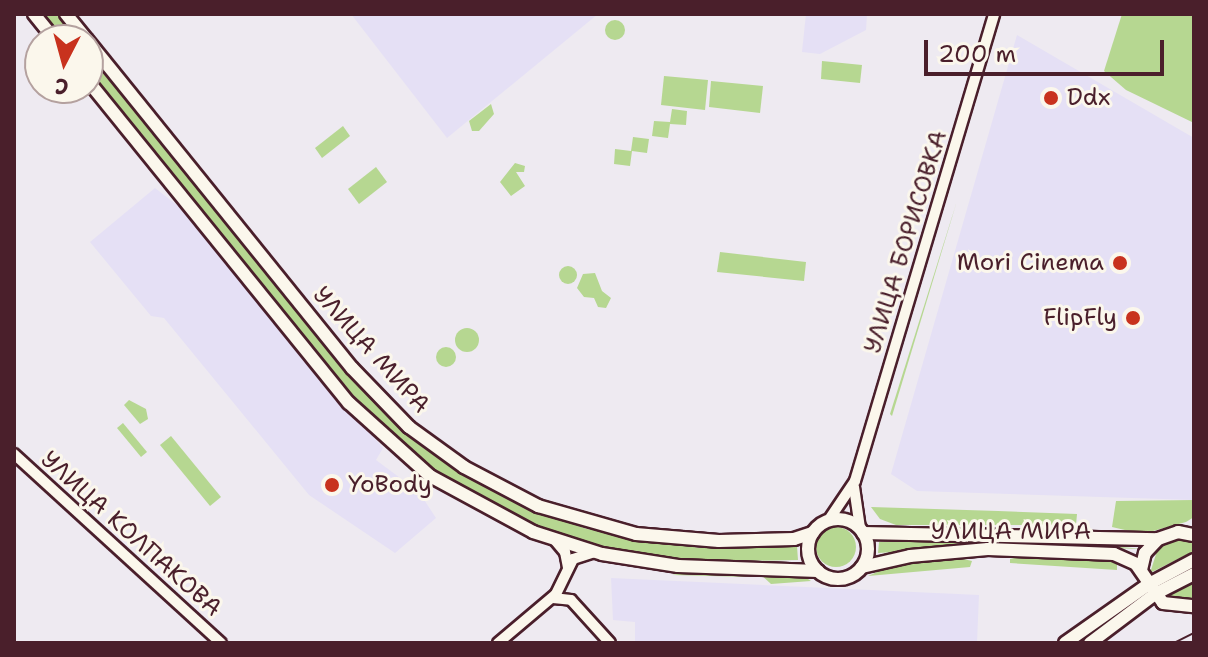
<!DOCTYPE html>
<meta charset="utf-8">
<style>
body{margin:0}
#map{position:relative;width:1208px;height:657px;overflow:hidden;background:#eeeaf1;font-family:"Shantell Sans",sans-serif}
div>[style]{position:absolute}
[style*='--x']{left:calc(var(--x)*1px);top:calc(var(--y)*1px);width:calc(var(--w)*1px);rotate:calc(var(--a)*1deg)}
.built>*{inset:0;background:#e5e0f5}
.green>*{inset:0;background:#b6d791}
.round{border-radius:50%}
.roads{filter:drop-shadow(2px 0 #4a1f2b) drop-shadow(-2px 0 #4a1f2b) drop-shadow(0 2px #4a1f2b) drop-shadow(0 -2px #4a1f2b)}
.tertiary>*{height:10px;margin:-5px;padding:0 5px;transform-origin:5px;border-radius:5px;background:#fbf7ec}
.secondary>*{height:12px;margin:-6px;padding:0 6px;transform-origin:6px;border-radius:6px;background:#fbf7ec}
.secondary>.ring{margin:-6px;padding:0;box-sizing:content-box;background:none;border:12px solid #fbf7ec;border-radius:50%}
.rail>*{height:2px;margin:-1px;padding:0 1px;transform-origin:1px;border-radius:1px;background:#4a1f2b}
.dots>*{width:22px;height:22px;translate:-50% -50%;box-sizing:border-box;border:4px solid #fbf7ec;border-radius:50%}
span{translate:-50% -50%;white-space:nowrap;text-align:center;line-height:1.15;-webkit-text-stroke:6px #fbf7ec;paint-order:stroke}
.poi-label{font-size:24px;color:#4a1f2b}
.left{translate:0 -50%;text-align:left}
.right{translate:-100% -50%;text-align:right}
.street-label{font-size:24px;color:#4a1f2b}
.frame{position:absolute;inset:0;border:16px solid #4a1f2b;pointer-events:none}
.north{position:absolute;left:24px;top:24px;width:80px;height:80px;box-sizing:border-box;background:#fbf7ec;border:2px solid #b4a19f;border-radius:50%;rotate:186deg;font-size:22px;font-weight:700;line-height:32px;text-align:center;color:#4a1f2b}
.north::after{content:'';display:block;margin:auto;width:28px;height:36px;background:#c8321e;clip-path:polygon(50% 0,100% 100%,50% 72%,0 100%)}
.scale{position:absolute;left:924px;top:40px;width:240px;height:36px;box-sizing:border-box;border:4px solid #4a1f2b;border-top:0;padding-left:10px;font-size:24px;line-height:28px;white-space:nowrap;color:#4a1f2b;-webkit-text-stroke:6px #fbf7ec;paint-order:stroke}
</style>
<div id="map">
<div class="built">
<div style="clip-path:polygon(351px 14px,598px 14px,447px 138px)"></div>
<div style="clip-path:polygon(806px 14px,867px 14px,866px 30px,820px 54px,802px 52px)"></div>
<div style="clip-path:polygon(1017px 35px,1194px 138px,1194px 500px,917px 491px,891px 474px)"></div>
<div style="clip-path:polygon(155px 188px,182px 209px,383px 448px,376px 460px,419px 492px,436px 518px,395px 553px,309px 495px,164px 318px,151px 316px,90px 242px)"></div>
<div style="clip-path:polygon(611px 578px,979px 595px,977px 643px,635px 643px,635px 622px,613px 620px)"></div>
</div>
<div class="green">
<div style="clip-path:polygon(41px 14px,60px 14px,81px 40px,62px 40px)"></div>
<div style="clip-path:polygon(1122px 14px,1194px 14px,1194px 123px,1126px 90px,1104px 71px)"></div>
<div class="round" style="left:605px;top:20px;width:20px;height:20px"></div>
<div style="clip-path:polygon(88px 49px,346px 369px,381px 408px,444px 461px,536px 511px,587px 529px,700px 548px,797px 546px,798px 560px,683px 562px,570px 540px,506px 513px,422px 463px,334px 376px,222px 238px,88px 71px)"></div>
<div style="clip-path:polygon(822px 61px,862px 65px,860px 83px,821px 79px)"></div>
<div style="clip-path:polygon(664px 76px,708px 80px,705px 110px,661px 105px)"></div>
<div style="clip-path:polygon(711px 81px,763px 86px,760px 113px,709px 107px)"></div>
<div style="clip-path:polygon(491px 104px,494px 114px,479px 131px,472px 131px,469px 121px)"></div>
<div style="clip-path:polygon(672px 109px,687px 111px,686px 125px,670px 124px,668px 138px,652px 136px,654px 121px,670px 122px)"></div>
<div style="clip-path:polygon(343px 126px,350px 136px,322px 158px,315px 148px)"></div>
<div style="clip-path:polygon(633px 137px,649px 139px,647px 153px,632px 151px,630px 166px,614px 164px,615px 149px,631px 151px)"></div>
<div style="clip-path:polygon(515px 163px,525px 166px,524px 172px,516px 172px,525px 186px,511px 196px,500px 182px)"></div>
<div style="clip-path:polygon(376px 167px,387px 182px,359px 204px,348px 189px)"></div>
<div style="clip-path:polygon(957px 201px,892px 416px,890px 414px)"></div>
<div style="clip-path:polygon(720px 252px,806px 262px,804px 281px,717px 272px)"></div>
<div class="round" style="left:559px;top:266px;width:18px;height:18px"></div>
<div style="clip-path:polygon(595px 273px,602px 291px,611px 298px,606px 308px,598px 307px,594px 298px,584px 297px,577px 288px,583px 274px)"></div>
<div class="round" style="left:455px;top:328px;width:24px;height:24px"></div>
<div class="round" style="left:436px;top:347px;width:20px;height:20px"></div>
<div style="clip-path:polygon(129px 400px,146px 409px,148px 419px,140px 424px,124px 405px)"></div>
<div style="clip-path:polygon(123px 423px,147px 452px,141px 457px,117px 428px)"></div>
<div style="clip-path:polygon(171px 436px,221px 497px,210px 506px,160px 445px)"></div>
<div style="clip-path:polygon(1194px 500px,1194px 517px,1186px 522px,1142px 534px,1112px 527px,1116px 501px)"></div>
<div style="clip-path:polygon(871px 507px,998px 511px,1077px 514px,1076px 525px,896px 525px,880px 519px)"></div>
<div class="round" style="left:816px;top:527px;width:40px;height:40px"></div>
<div style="clip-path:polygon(1180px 538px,1194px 542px,1194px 551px,1150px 573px,1158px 548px)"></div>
<div style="clip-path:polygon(995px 540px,1071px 542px,1142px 549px,1000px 545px,878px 553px,879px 542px)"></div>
<div style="clip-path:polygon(1027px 555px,1117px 561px,1117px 570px,1010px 563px,1010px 559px)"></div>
<div style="clip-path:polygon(955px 557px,972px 561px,970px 567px,868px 576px,902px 561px)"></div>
<div style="clip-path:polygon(689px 572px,737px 573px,748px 577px,672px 575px)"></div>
<div style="clip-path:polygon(760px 574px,802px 575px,811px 581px,771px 584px)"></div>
<div style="clip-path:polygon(1194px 581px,1194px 598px,1166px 597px,1182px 586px)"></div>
</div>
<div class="roads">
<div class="tertiary">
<div style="--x:14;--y:454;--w:280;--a:42.4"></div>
<div style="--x:854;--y:487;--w:41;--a:81.7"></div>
<div style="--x:828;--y:521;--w:48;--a:-56"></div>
<div style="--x:855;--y:481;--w:487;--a:-73.4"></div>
<div style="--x:554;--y:539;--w:17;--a:50"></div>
<div style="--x:565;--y:552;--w:15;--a:79"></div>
<div style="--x:553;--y:598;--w:18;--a:6"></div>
<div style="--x:571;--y:600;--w:58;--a:47.8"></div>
<div style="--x:498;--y:643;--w:76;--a:-40.2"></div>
<div style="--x:556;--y:594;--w:39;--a:-64"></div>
<div style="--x:573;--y:559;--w:22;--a:-18"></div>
</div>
<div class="secondary">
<div style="--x:34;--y:14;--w:33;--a:51"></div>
<div style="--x:66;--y:14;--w:33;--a:51"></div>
<div style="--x:88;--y:41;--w:420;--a:51.1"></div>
<div style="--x:352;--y:368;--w:82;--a:46"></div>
<div style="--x:409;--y:427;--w:68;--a:36"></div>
<div style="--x:464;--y:467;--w:84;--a:27.8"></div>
<div style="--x:538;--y:506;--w:102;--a:15.9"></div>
<div style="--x:636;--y:534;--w:83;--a:4.8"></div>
<div style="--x:719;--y:541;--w:75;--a:-1.5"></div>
<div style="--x:794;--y:539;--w:20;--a:-18"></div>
<div style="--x:88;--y:81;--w:414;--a:51"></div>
<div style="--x:349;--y:403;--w:109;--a:42"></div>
<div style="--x:430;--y:476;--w:117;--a:28.5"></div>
<div style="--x:533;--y:532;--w:72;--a:17.7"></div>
<div style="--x:602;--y:554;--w:77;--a:9"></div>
<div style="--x:678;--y:566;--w:140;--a:2"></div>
<div class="ring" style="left:808px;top:519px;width:48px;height:48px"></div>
<div style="--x:863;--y:533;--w:295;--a:1.2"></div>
<div style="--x:862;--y:567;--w:49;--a:-12.9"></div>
<div style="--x:910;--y:556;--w:78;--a:-5.1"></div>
<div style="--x:988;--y:549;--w:126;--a:2.3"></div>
<div style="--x:1114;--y:554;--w:24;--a:24"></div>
<div style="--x:1136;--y:564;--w:47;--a:55.3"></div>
<div style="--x:1163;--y:603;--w:31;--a:6"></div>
<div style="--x:1141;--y:570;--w:17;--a:-77"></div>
<div style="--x:1145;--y:553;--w:19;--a:-47"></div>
<div style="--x:1158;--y:539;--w:21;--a:-19"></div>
<div style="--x:1178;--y:532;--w:16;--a:11"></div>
<div style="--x:1065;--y:643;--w:103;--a:-35.1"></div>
<div style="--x:1149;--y:584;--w:51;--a:-28.1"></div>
<div style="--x:1090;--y:643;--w:81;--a:-37"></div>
<div style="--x:1155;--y:594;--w:44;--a:-27.1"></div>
</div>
</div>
<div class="rail">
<div style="--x:1174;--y:643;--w:22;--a:-27"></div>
</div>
<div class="dots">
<div style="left:1051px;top:98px;background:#c8321e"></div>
<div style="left:1120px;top:263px;background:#c8321e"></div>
<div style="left:1133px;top:318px;background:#c8321e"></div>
<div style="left:332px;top:485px;background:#c8321e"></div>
</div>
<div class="poi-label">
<span class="left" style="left:1067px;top:98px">Ddx</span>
<span class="right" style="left:1104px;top:263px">Mori Cinema</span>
<span class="right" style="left:1117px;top:318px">FlipFly</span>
<span class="left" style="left:348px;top:485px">YoBody</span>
</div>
<div class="street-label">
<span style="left:906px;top:242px;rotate:-73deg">УЛИЦА БОРИСОВКА</span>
<span style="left:371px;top:350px;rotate:48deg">УЛИЦА МИРА</span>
<span style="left:1011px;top:532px">УЛИЦА МИРА</span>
<span style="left:131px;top:534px;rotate:42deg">УЛИЦА КОЛПАКОВА</span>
</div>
<div class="frame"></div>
<div class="north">С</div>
<div class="scale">200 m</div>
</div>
